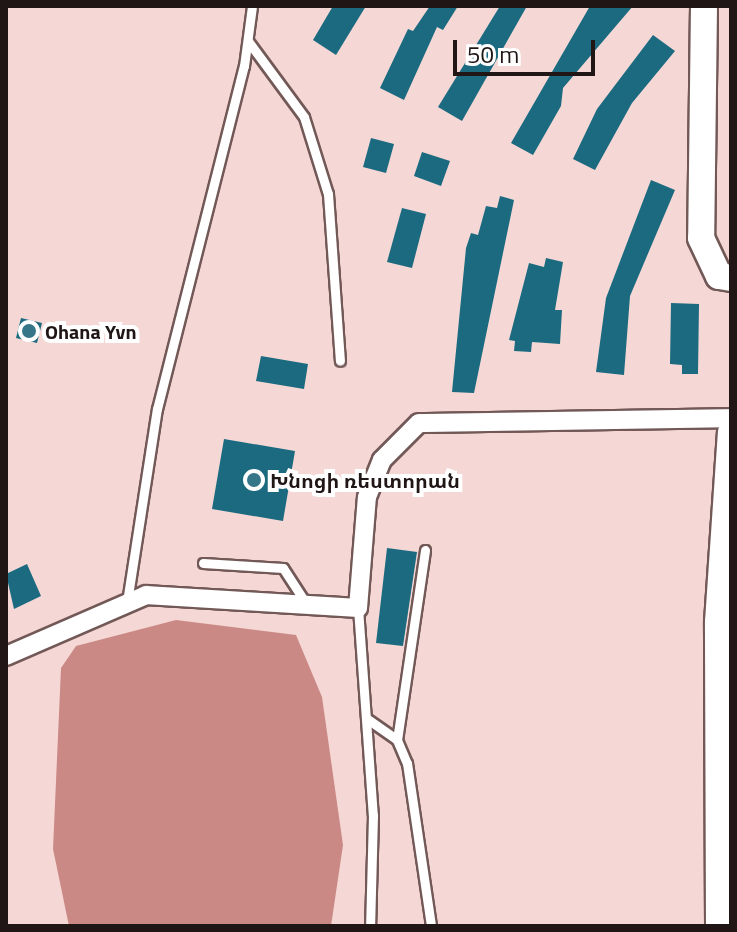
<!DOCTYPE html>
<meta charset="utf-8">
<style>
body{margin:0}
#map{position:relative;width:737px;height:932px;overflow:hidden;background:#f5d8d6;font-family:"Titillium Web","Noto Sans Armenian",sans-serif}
div>[style]{position:absolute}
[style*='--x']{left:calc(var(--x)*1px);top:calc(var(--y)*1px);width:calc(var(--w)*1px);rotate:calc(var(--a)*1deg)}
.water>*{inset:0;background:#ca8985}
.building>*{inset:0;background:#1b6a7f}
.roads{filter:drop-shadow(2px 0 #725957) drop-shadow(-2px 0 #725957) drop-shadow(0 2px #725957) drop-shadow(0 -2px #725957)}
.lane>*{height:9px;margin:-4.5px;padding:0 4.5px;transform-origin:4.5px;border-radius:4.5px;background:#fff}
.street>*{height:18px;margin:-9px;padding:0 9px;transform-origin:9px;border-radius:9px;background:#fff}
.secondary>*{height:26px;margin:-13px;padding:0 13px;transform-origin:13px;border-radius:13px;background:#fff}
.dots>*{width:22px;height:22px;translate:-50% -50%;box-sizing:border-box;border:4px solid #fff;border-radius:50%}
span{translate:-50% -50%;white-space:nowrap;text-align:center;line-height:1.15;-webkit-text-stroke:8px #fff;paint-order:stroke}
.poi-label{font-size:20px;color:#201615;font-weight:700}
.left{translate:0 -50%;text-align:left}
.frame{position:absolute;inset:0;border:8px solid #201615;pointer-events:none}
.scale{position:absolute;left:453px;top:40px;width:142px;height:36px;box-sizing:border-box;border:4px solid #201615;border-top:0;padding-left:10px;font-size:24px;line-height:28px;white-space:nowrap;color:#201615;-webkit-text-stroke:6px #fff;paint-order:stroke}
</style>
<div id="map">
<div class="water">
<div style="clip-path:polygon(176px 620px,296px 635px,322px 697px,343px 845px,331px 926px,69px 926px,53px 849px,61px 668px,76px 646px)"></div>
</div>
<div class="building">
<div style="clip-path:polygon(333px 6px,366px 6px,336px 55px,313px 40px)"></div>
<div style="clip-path:polygon(430px 6px,458px 6px,443px 30px,437px 27px,404px 100px,380px 88px,408px 29px,413px 31px)"></div>
<div style="clip-path:polygon(500px 6px,527px 6px,462px 121px,438px 107px)"></div>
<div style="clip-path:polygon(590px 6px,633px 6px,563px 88px,561px 106px,533px 155px,511px 143px)"></div>
<div style="clip-path:polygon(653px 35px,675px 51px,632px 103px,595px 170px,573px 159px,597px 109px)"></div>
<div style="clip-path:polygon(371px 138px,394px 144px,386px 173px,363px 167px)"></div>
<div style="clip-path:polygon(422px 152px,450px 161px,441px 186px,414px 176px)"></div>
<div style="clip-path:polygon(651px 180px,675px 190px,630px 296px,624px 375px,596px 372px,606px 298px)"></div>
<div style="clip-path:polygon(500px 196px,514px 200px,474px 393px,452px 392px,466px 248px,471px 233px,478px 235px,486px 206px,497px 208px)"></div>
<div style="clip-path:polygon(402px 208px,426px 214px,412px 268px,387px 262px)"></div>
<div style="clip-path:polygon(546px 258px,563px 262px,555px 310px,562px 310px,560px 344px,532px 342px,531px 352px,514px 351px,515px 341px,509px 340px,529px 263px,544px 267px)"></div>
<div style="clip-path:polygon(671px 303px,699px 304px,698px 374px,682px 374px,682px 365px,670px 364px)"></div>
<div style="clip-path:polygon(21px 318px,42px 323px,37px 343px,16px 338px)"></div>
<div style="clip-path:polygon(261px 356px,308px 364px,304px 389px,256px 381px)"></div>
<div style="clip-path:polygon(224px 439px,295px 451px,283px 521px,212px 509px)"></div>
<div style="clip-path:polygon(387px 548px,417px 552px,403px 646px,376px 643px)"></div>
<div style="clip-path:polygon(27px 564px,41px 596px,14px 609px,6px 574px)"></div>
</div>
<div class="roads">
<div class="lane">
<div style="--x:248;--y:41;--w:94;--a:53.6"></div>
<div style="--x:304;--y:117;--w:81;--a:72.7"></div>
<div style="--x:328;--y:194;--w:167;--a:85.9"></div>
<div style="--x:203;--y:563;--w:80;--a:3.6"></div>
<div style="--x:283;--y:568;--w:44;--a:57"></div>
<div style="--x:127;--y:602;--w:195;--a:-81.2"></div>
<div style="--x:157;--y:409;--w:354;--a:-75.8"></div>
<div style="--x:244;--y:66;--w:61;--a:-82.4"></div>
<div style="--x:358;--y:608;--w:208;--a:85.9"></div>
<div style="--x:373;--y:815;--w:111;--a:91.5"></div>
<div style="--x:366;--y:718;--w:38;--a:35"></div>
<div style="--x:397;--y:740;--w:25;--a:67"></div>
<div style="--x:407;--y:763;--w:165;--a:81.6"></div>
<div style="--x:397;--y:740;--w:192;--a:-81.6"></div>
</div>
<div class="street">
<div style="--x:6;--y:656;--w:153;--a:-23.5"></div>
<div style="--x:146;--y:595;--w:212;--a:3.5"></div>
<div style="--x:358;--y:608;--w:111;--a:-85.4"></div>
<div style="--x:367;--y:497;--w:40;--a:-68"></div>
<div style="--x:382;--y:460;--w:52;--a:-45"></div>
<div style="--x:419;--y:423;--w:312;--a:-0.9"></div>
</div>
<div class="secondary">
<div style="--x:704;--y:6;--w:232;--a:90.7"></div>
<div style="--x:701;--y:238;--w:42;--a:64.7"></div>
<div style="--x:719;--y:276;--w:12;--a:9"></div>
<div style="--x:719;--y:926;--w:304;--a:-90.2"></div>
<div style="--x:718;--y:622;--w:190;--a:-86.1"></div>
</div>
</div>
<div class="dots">
<div style="left:29px;top:331px;background:#357689"></div>
<div style="left:254px;top:480px;background:#357689"></div>
</div>
<div class="poi-label">
<span class="left" style="left:45px;top:331px">Ohana Yvn</span>
<span class="left" style="left:270px;top:480px">Խնոցի ռեստորան</span>
</div>
<div class="frame"></div>
<div class="scale">50 m</div>
</div>
